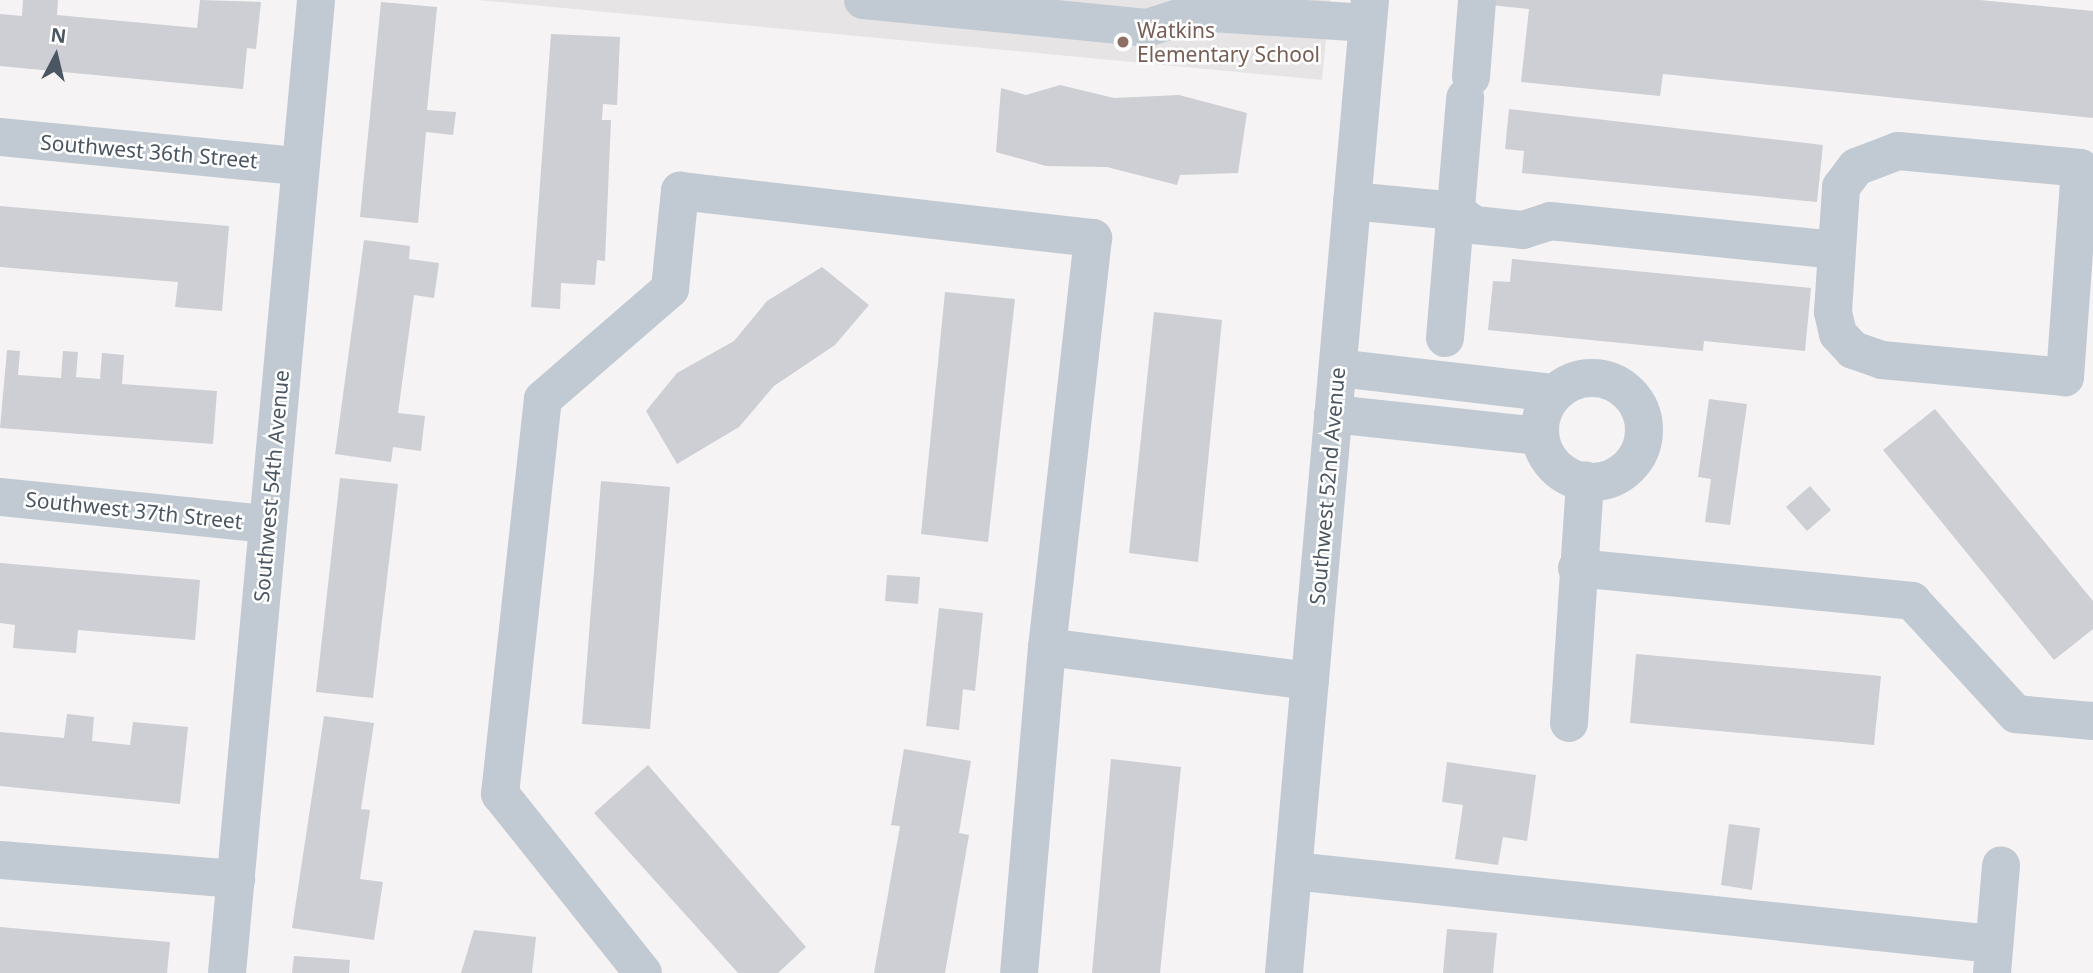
<!DOCTYPE html>
<style>
body{margin:0}
#map{position:relative;width:2093px;height:973px;overflow:hidden;background:#f5f3f3;font-family:"Noto Sans",sans-serif}
div>[style]{position:absolute}
[style*='--x']{left:calc(var(--x)*1px);top:calc(var(--y)*1px);width:calc(var(--w)*1px);rotate:calc(var(--a)*1deg)}
.education>*{inset:0;background:#e6e4e5}
.building>*{inset:0;background:#cdcfd5}
.minor>*{height:38px;margin:-19px;padding:0 19px;transform-origin:19px;border-radius:19px;background:#c1cad2}
.minor>.ring{margin:-19px;padding:0;box-sizing:content-box;background:none;border:38px solid #c1cad2;border-radius:50%}
.dots>*{width:19px;height:19px;translate:-50% -50%;box-sizing:border-box;border:4px solid #fff;border-radius:50%}
span{translate:-50% -50%;white-space:nowrap;text-align:center;line-height:1.15;-webkit-text-stroke:5px #fff;paint-order:stroke}
.education-label{font-size:21px;color:#785e54}
.left{translate:0 -50%;text-align:left}
.street-label{font-size:21px;color:#4a5661}
.north{position:absolute;left:21px;top:21px;width:70px;height:70px;-webkit-text-stroke:5px #fff;paint-order:stroke;rotate:7deg;font-size:19px;font-weight:700;line-height:28px;text-align:center;color:#4a5661}
.north::after{content:'';display:block;margin:auto;width:24px;height:32px;background:#4a5661;clip-path:polygon(50% 0,100% 100%,50% 72%,0 100%)}
</style>
<div id="map">
<div class="education">
<div style="clip-path:polygon(478px 0,1330px 0,1322px 80px)"></div>
</div>
<div class="building">
<div style="clip-path:polygon(23px 0,58px 0,57px 15px,197px 28px,200px 0,261px 2px,256px 49px,247px 48px,243px 89px,0 66px,0 14px,22px 16px)"></div>
<div style="clip-path:polygon(1491px 0,1980px 0,2093px 11px,2093px 118px,1663px 74px,1660px 96px,1521px 82px,1529px 9px,1490px 5px)"></div>
<div style="clip-path:polygon(381px 2px,437px 7px,427px 110px,456px 112px,453px 135px,426px 132px,418px 223px,360px 217px)"></div>
<div style="clip-path:polygon(551px 34px,620px 37px,617px 105px,603px 104px,602px 120px,611px 120px,605px 261px,597px 260px,595px 285px,561px 283px,560px 309px,531px 307px)"></div>
<div style="clip-path:polygon(1060px 85px,1114px 98px,1179px 95px,1247px 113px,1238px 173px,1180px 175px,1177px 185px,1107px 167px,1046px 166px,996px 152px,1001px 88px,1026px 95px)"></div>
<div style="clip-path:polygon(1509px 109px,1823px 145px,1817px 202px,1522px 173px,1524px 151px,1505px 149px)"></div>
<div style="clip-path:polygon(0 206px,229px 226px,222px 311px,175px 307px,178px 282px,0 267px)"></div>
<div style="clip-path:polygon(364px 240px,410px 246px,409px 259px,439px 263px,434px 298px,414px 295px,398px 413px,425px 416px,421px 451px,393px 447px,391px 462px,335px 454px)"></div>
<div style="clip-path:polygon(1512px 259px,1811px 288px,1805px 351px,1704px 341px,1703px 351px,1488px 330px,1493px 281px,1510px 282px)"></div>
<div style="clip-path:polygon(822px 267px,869px 305px,835px 345px,774px 386px,739px 427px,677px 464px,646px 411px,677px 373px,734px 341px,767px 301px)"></div>
<div style="clip-path:polygon(945px 292px,1015px 299px,988px 542px,921px 534px)"></div>
<div style="clip-path:polygon(1154px 312px,1222px 320px,1198px 562px,1129px 553px)"></div>
<div style="clip-path:polygon(7px 350px,20px 351px,18px 375px,61px 378px,63px 351px,78px 352px,76px 377px,100px 379px,102px 353px,124px 355px,122px 384px,217px 391px,213px 444px,0 428px)"></div>
<div style="clip-path:polygon(1709px 399px,1747px 404px,1730px 525px,1705px 522px,1711px 479px,1698px 477px)"></div>
<div style="clip-path:polygon(1935px 409px,2093px 601px,2093px 629px,2054px 660px,1883px 450px)"></div>
<div style="clip-path:polygon(340px 478px,398px 484px,373px 698px,316px 692px)"></div>
<div style="clip-path:polygon(601px 481px,670px 487px,650px 729px,582px 724px)"></div>
<div style="clip-path:polygon(1810px 486px,1831px 510px,1807px 531px,1786px 507px)"></div>
<div style="clip-path:polygon(0 563px,200px 580px,195px 640px,78px 630px,76px 653px,13px 648px,15px 625px,0 623px)"></div>
<div style="clip-path:polygon(887px 575px,920px 577px,918px 604px,885px 601px)"></div>
<div style="clip-path:polygon(939px 608px,983px 613px,975px 691px,963px 689px,959px 730px,926px 726px)"></div>
<div style="clip-path:polygon(1636px 654px,1881px 676px,1874px 745px,1630px 723px)"></div>
<div style="clip-path:polygon(67px 714px,94px 717px,92px 741px,130px 745px,133px 722px,188px 727px,180px 804px,0 786px,0 732px,64px 738px)"></div>
<div style="clip-path:polygon(324px 716px,374px 723px,361px 809px,370px 810px,360px 879px,383px 882px,374px 940px,292px 928px)"></div>
<div style="clip-path:polygon(904px 749px,971px 761px,959px 833px,969px 835px,945px 973px,874px 973px,900px 826px,891px 825px)"></div>
<div style="clip-path:polygon(1111px 759px,1181px 767px,1160px 973px,1092px 973px)"></div>
<div style="clip-path:polygon(1447px 762px,1536px 775px,1527px 841px,1503px 837px,1498px 865px,1455px 859px,1463px 805px,1442px 802px)"></div>
<div style="clip-path:polygon(648px 765px,806px 947px,778px 973px,738px 973px,594px 813px)"></div>
<div style="clip-path:polygon(1729px 824px,1760px 828px,1752px 890px,1721px 885px)"></div>
<div style="clip-path:polygon(0 927px,170px 942px,167px 973px,0 973px)"></div>
<div style="clip-path:polygon(1447px 929px,1497px 933px,1493px 973px,1443px 973px)"></div>
<div style="clip-path:polygon(474px 930px,536px 937px,532px 973px,461px 973px)"></div>
<div style="clip-path:polygon(294px 956px,350px 960px,349px 973px,292px 973px)"></div>
</div>
<div class="minor">
<div style="--x:863;--y:0;--w:285;--a:5.6"></div>
<div style="--x:1147;--y:28;--w:52;--a:-17.7"></div>
<div style="--x:1197;--y:12;--w:171;--a:3.7"></div>
<div style="--x:1471;--y:77;--w:77;--a:-85.5"></div>
<div style="--x:0;--y:137;--w:299;--a:5.6"></div>
<div style="--x:1898;--y:151;--w:183;--a:5.3"></div>
<div style="--x:2080;--y:168;--w:210;--a:94.1"></div>
<div style="--x:2065;--y:377;--w:184;--a:-174.7"></div>
<div style="--x:1882;--y:360;--w:31;--a:-161"></div>
<div style="--x:1853;--y:350;--w:22;--a:-133"></div>
<div style="--x:1838;--y:334;--w:23;--a:-103"></div>
<div style="--x:1833;--y:312;--w:125;--a:-86.3"></div>
<div style="--x:1841;--y:187;--w:25;--a:-53"></div>
<div style="--x:1856;--y:167;--w:45;--a:-20.9"></div>
<div style="--x:1352;--y:201;--w:104;--a:5.5"></div>
<div style="--x:1456;--y:211;--w:23;--a:38"></div>
<div style="--x:1474;--y:225;--w:49;--a:5.8"></div>
<div style="--x:1523;--y:230;--w:28;--a:-18"></div>
<div style="--x:1550;--y:221;--w:288;--a:5.8"></div>
<div style="--x:1445;--y:338;--w:241;--a:-85.2"></div>
<div style="--x:1338;--y:368;--w:218;--a:6.6"></div>
<div class="ring" style="left:1540px;top:378px;width:66px;height:66px"></div>
<div style="--x:1333;--y:414;--w:208;--a:6.1"></div>
<div style="--x:0;--y:497;--w:269;--a:5.8"></div>
<div style="--x:1577;--y:568;--w:337;--a:5.6"></div>
<div style="--x:1912;--y:601;--w:154;--a:47.4"></div>
<div style="--x:2016;--y:714;--w:77;--a:5.2"></div>
<div style="--x:1047;--y:647;--w:265;--a:7.4"></div>
<div style="--x:1569;--y:723;--w:243;--a:-86.2"></div>
<div style="--x:0;--y:860;--w:237;--a:4.6"></div>
<div style="--x:1293;--y:871;--w:705;--a:5.95"></div>
<div style="--x:227;--y:973;--w:977;--a:-84.77"></div>
<div style="--x:643;--y:973;--w:229;--a:-128.6"></div>
<div style="--x:500;--y:794;--w:397;--a:-83.8"></div>
<div style="--x:543;--y:399;--w:168;--a:-40.9"></div>
<div style="--x:670;--y:289;--w:99;--a:-84.2"></div>
<div style="--x:680;--y:191;--w:416;--a:6.5"></div>
<div style="--x:1093;--y:238;--w:412;--a:96.4"></div>
<div style="--x:1047;--y:647;--w:327;--a:94.9"></div>
<div style="--x:1284;--y:973;--w:977;--a:-84.95"></div>
<div style="--x:1992;--y:973;--w:108;--a:-85.2"></div>
</div>
<div class="dots">
<div style="left:1123px;top:42px;background:#8d6e63"></div>
</div>
<div class="education-label">
<span class="left" style="left:1137px;top:42px">Watkins<br>Elementary School</span>
</div>
<div class="street-label">
<span style="left:149px;top:151px;rotate:5deg">Southwest 36th Street</span>
<span style="left:271px;top:486px;rotate:-85deg">Southwest 54th Avenue</span>
<span style="left:1327px;top:486px;rotate:-85deg">Southwest 52nd Avenue</span>
<span style="left:134px;top:510px;rotate:6deg">Southwest 37th Street</span>
</div>
<div class="north">N</div>
</div>
